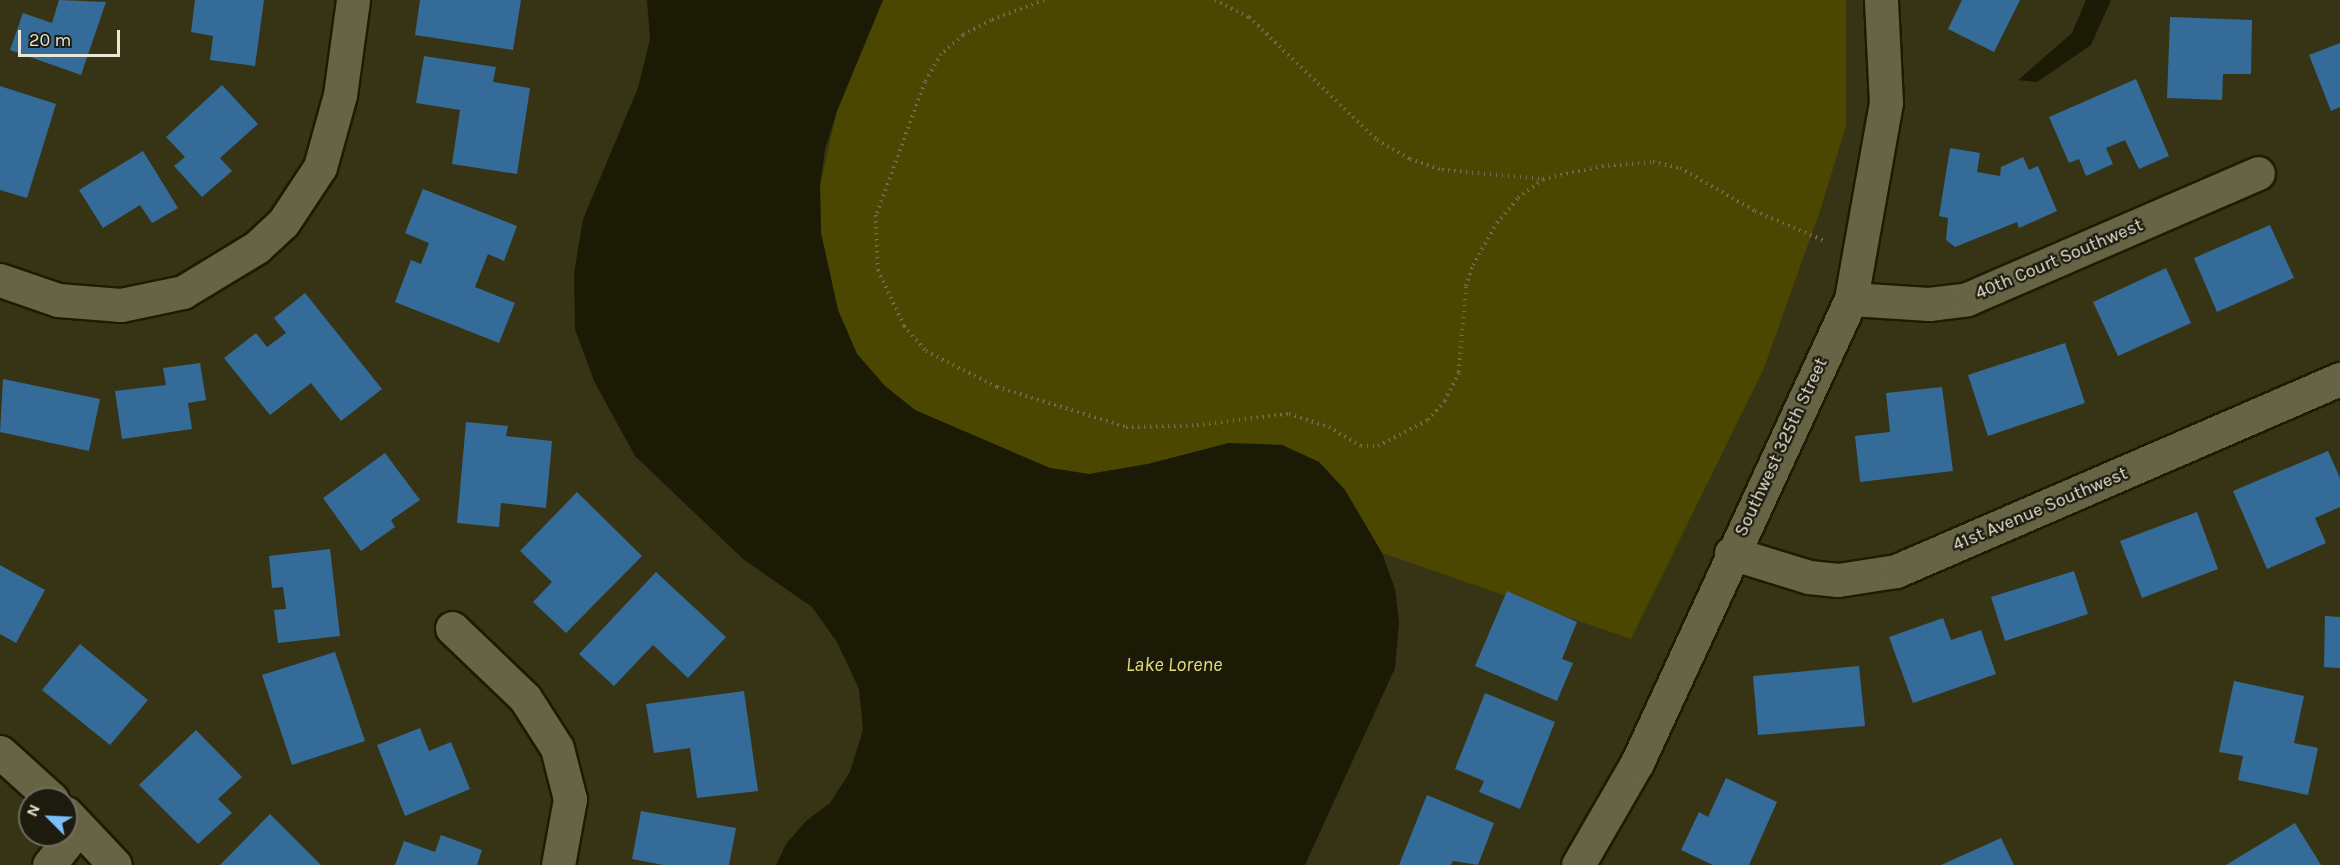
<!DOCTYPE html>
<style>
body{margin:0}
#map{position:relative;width:2340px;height:865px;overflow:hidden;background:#363415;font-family:Karla,sans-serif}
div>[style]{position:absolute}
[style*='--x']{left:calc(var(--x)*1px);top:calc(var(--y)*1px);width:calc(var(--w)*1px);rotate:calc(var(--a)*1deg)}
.green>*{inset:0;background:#4b4600}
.water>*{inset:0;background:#1b1a04}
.building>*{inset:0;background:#356b98}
.path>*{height:4px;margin-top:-2px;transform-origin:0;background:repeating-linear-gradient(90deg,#6e6d52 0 1.5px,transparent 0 6px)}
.roads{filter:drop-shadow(2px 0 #1d1b00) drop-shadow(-2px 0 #1d1b00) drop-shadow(0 2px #1d1b00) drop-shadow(0 -2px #1d1b00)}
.street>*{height:33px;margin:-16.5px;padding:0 16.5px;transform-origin:16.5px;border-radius:16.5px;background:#666445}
span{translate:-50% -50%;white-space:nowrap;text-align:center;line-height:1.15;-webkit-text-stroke:4.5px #1c1b0e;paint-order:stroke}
.street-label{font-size:18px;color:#e8e7d6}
.water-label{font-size:20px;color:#e5de7b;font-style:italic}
.north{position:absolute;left:18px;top:787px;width:60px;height:60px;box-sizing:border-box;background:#1c1b0e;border:2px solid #6e6d5e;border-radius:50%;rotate:294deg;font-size:16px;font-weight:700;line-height:24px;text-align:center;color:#e8e7d6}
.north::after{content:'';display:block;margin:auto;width:21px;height:27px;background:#7bbef8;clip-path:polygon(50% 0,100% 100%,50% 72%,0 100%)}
.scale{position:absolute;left:18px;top:30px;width:102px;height:27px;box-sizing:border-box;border:3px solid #e8e7d6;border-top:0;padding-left:8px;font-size:18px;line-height:21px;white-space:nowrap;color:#e8e7d6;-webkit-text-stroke:4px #1c1b0e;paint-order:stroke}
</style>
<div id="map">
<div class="green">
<div style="clip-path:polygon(883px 0,1846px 0,1846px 126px,1820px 211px,1764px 368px,1631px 639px,1382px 553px,1345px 490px,1319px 462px,1282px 445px,1229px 443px,1148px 464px,1089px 474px,1050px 468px,1006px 451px,915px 410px,885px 386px,857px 354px,838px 310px,821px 233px,820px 185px,837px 111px)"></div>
</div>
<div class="water">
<div style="clip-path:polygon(647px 0,883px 0,837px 111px,825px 150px,820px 185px,821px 233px,838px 310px,857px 354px,885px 386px,915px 410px,1050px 468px,1089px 474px,1148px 464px,1229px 443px,1282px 445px,1319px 462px,1345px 490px,1382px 553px,1395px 589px,1399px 622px,1395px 668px,1305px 865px,776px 865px,786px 844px,806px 821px,830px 803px,850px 772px,863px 730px,859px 689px,837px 642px,812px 607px,743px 559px,635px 456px,594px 381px,575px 329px,574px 274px,583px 219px,638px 88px,650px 39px)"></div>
<div style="clip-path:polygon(2086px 0,2111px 0,2091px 45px,2037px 82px,2018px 80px,2072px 33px)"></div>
</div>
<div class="building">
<div style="clip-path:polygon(59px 0,106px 2px,81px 75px,10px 50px,23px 13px,52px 23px)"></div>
<div style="clip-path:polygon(195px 0,264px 0,255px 66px,210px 60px,213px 36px,191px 32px)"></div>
<div style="clip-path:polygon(420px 0,521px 0,513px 50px,415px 35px)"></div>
<div style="clip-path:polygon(1962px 0,2020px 0,1994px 52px,1948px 29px)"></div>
<div style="clip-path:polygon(2170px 17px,2252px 20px,2251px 74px,2223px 74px,2222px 100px,2167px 98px)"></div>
<div style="clip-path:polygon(2340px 43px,2340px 107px,2331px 111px,2309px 55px)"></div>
<div style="clip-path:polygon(424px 56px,496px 67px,493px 82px,530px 88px,517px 174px,452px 164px,460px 110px,416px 103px)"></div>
<div style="clip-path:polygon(2136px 79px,2169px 156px,2139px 169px,2125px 140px,2106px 148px,2113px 164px,2086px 176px,2079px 159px,2069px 163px,2049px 117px)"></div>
<div style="clip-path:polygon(222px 85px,258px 124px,220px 158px,232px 171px,202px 197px,174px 166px,185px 157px,166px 137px)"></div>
<div style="clip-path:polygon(0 86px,56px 104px,27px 198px,0 190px)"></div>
<div style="clip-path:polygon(1950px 148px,1980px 153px,1977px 172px,2000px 176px,2001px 167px,2023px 157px,2029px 170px,2038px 166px,2057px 211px,2019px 228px,2017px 222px,1955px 247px,1946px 240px,1948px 218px,1939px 216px)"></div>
<div style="clip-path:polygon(143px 151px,178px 208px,152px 223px,140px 205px,103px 228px,79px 190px)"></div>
<div style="clip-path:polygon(423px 189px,517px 226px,504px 261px,488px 254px,475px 287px,515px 303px,499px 343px,395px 302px,411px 260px,421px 264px,429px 243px,405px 233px)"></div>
<div style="clip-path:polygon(2270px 225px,2294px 278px,2217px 312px,2194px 258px)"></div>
<div style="clip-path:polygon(2166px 268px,2191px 323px,2118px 356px,2093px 302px)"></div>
<div style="clip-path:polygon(305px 293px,382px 389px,341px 421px,311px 383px,270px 415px,224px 358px,256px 333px,267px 347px,286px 333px,274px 318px)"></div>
<div style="clip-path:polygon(2065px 343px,2085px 403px,1988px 436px,1968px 375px)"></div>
<div style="clip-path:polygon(200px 363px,206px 400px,188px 403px,192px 429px,122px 439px,115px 391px,166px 385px,163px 368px)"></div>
<div style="clip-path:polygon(3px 379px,100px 399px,89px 451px,0 432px)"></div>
<div style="clip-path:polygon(1942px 387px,1953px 471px,1860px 482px,1855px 436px,1890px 432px,1886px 393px)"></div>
<div style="clip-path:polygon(466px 422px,508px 426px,506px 436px,552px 441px,546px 508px,501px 503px,499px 527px,457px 523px)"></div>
<div style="clip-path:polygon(2328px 451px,2340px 478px,2340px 507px,2315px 518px,2326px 543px,2267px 569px,2233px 491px)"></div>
<div style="clip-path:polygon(385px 453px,420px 500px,391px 520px,395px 527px,361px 551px,323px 498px)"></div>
<div style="clip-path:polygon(577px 492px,642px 556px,566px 633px,533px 602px,552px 582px,520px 551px)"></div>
<div style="clip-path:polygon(2197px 512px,2218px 569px,2142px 598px,2120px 541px)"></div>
<div style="clip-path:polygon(330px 549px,340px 636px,278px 643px,274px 610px,286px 609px,283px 587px,272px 588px,269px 556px)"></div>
<div style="clip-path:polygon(0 565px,45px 590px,16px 643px,0 634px)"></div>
<div style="clip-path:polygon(2074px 571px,2088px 614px,2005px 641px,1991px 597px)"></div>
<div style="clip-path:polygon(656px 572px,726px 637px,688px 678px,653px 645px,614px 686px,579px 654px)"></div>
<div style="clip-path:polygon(1507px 591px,1577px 622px,1562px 659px,1573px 663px,1557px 701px,1475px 666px)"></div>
<div style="clip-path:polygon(2325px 616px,2340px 617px,2340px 668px,2324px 667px)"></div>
<div style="clip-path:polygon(1943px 618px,1951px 640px,1981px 630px,1996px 674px,1913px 703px,1889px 637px)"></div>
<div style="clip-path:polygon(80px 644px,148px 700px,110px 745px,42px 690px)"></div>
<div style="clip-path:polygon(335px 652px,365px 741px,292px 765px,262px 675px)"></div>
<div style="clip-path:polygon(1859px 666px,1865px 726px,1758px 735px,1753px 676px)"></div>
<div style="clip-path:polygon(2234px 681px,2304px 696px,2294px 743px,2318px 748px,2308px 795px,2238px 780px,2243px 756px,2219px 752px)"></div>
<div style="clip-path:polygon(744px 691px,758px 791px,697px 798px,690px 748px,654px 753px,646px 704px)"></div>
<div style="clip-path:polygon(1485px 693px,1555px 722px,1520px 809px,1479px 792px,1484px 781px,1455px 769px)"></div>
<div style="clip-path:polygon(420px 728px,429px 751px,451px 742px,470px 789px,405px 816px,377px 745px)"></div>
<div style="clip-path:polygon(196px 730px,242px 777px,218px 799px,232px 813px,198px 844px,139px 785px)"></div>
<div style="clip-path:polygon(1726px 778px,1777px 802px,1749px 865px,1713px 865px,1681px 850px,1699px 812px,1708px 817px)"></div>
<div style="clip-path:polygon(1427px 795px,1494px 823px,1478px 865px,1453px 861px,1451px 865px,1399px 865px)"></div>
<div style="clip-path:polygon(641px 811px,736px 828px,729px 865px,663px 865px,632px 859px)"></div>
<div style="clip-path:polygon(270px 814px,321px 865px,220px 865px)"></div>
<div style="clip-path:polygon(2295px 823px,2321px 865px,2226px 865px)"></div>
<div style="clip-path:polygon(441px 835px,482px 850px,477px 865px,395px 865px,404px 841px,435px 852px)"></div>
<div style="clip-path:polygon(2001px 838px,2014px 865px,1941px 865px)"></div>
</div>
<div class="path">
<div style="--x:1044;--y:0;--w:57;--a:159.3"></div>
<div style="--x:991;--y:20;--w:32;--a:152"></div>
<div style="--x:963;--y:35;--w:29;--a:139"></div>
<div style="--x:941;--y:54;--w:32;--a:120"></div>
<div style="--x:925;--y:82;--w:142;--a:110.2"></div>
<div style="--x:876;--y:215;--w:55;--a:87.9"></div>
<div style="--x:878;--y:270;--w:62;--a:65.1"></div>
<div style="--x:904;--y:326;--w:33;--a:49"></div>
<div style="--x:926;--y:351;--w:80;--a:26.9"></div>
<div style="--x:997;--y:387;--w:135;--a:17.2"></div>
<div style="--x:1126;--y:427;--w:71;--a:-1.6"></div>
<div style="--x:1197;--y:425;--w:93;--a:-6.8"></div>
<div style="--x:1289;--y:414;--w:42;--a:18"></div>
<div style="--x:1329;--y:427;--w:37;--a:31"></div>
<div style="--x:1361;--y:446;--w:17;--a:0"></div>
<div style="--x:1378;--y:446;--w:56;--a:-27.5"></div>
<div style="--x:1428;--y:420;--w:25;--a:-48"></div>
<div style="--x:1445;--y:401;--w:32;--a:-64"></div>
<div style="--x:1459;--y:372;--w:86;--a:-85.3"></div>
<div style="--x:1466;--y:286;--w:22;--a:-72"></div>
<div style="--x:1473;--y:265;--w:48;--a:-60.3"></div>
<div style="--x:1497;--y:223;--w:33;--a:-50"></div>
<div style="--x:1518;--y:198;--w:31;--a:-37"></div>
<div style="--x:1215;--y:0;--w:38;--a:27"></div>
<div style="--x:1249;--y:17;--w:178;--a:43.9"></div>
<div style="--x:1377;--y:140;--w:38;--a:30"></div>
<div style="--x:1410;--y:159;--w:34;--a:19"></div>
<div style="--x:1442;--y:170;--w:101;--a:5.1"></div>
<div style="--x:1543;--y:179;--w:60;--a:-12.4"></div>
<div style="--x:1602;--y:166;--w:51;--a:-4.5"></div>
<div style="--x:1653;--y:162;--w:28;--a:13"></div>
<div style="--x:1680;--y:168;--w:86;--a:29.8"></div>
<div style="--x:1755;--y:211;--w:78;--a:23.3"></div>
</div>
<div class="roads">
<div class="street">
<div style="--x:0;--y:280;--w:61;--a:19"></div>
<div style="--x:58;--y:300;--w:63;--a:4.5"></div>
<div style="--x:121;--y:305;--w:63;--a:-11.8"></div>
<div style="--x:183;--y:292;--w:87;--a:-31.3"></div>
<div style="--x:257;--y:247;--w:35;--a:-43"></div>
<div style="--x:283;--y:223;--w:67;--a:-56.5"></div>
<div style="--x:320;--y:167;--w:75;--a:-74.5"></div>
<div style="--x:340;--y:95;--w:96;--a:-82.2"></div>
<div style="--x:1851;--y:299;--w:78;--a:3.7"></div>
<div style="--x:1929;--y:304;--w:38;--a:-7"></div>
<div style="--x:1967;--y:299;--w:317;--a:-23.4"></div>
<div style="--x:1731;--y:553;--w:82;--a:17.1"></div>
<div style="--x:1809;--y:577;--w:29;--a:6"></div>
<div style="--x:1838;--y:580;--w:59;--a:-8.8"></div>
<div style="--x:1896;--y:571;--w:484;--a:-23.4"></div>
<div style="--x:452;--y:628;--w:101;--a:43.8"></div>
<div style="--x:525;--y:698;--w:59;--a:57.4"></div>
<div style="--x:557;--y:748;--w:53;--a:75.7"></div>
<div style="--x:570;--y:799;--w:67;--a:100.3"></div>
<div style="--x:0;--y:752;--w:70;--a:42.1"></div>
<div style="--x:66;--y:813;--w:71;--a:46.7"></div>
<div style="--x:49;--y:865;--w:48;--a:-51.7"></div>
<div style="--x:1578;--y:865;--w:118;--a:-60"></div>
<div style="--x:1637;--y:763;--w:511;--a:-65.24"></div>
<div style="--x:1851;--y:299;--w:199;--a:-79.9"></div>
<div style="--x:1886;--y:103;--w:103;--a:-92.8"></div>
</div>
</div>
<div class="street-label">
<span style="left:2059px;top:259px;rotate:-23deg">40th Court Southwest</span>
<span style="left:1781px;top:447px;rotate:-65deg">Southwest 325th Street</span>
<span style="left:2040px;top:509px;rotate:-23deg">41st Avenue Southwest</span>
</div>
<div class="water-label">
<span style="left:1174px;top:664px">Lake Lorene</span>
</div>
<div class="north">N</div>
<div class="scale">20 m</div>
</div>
